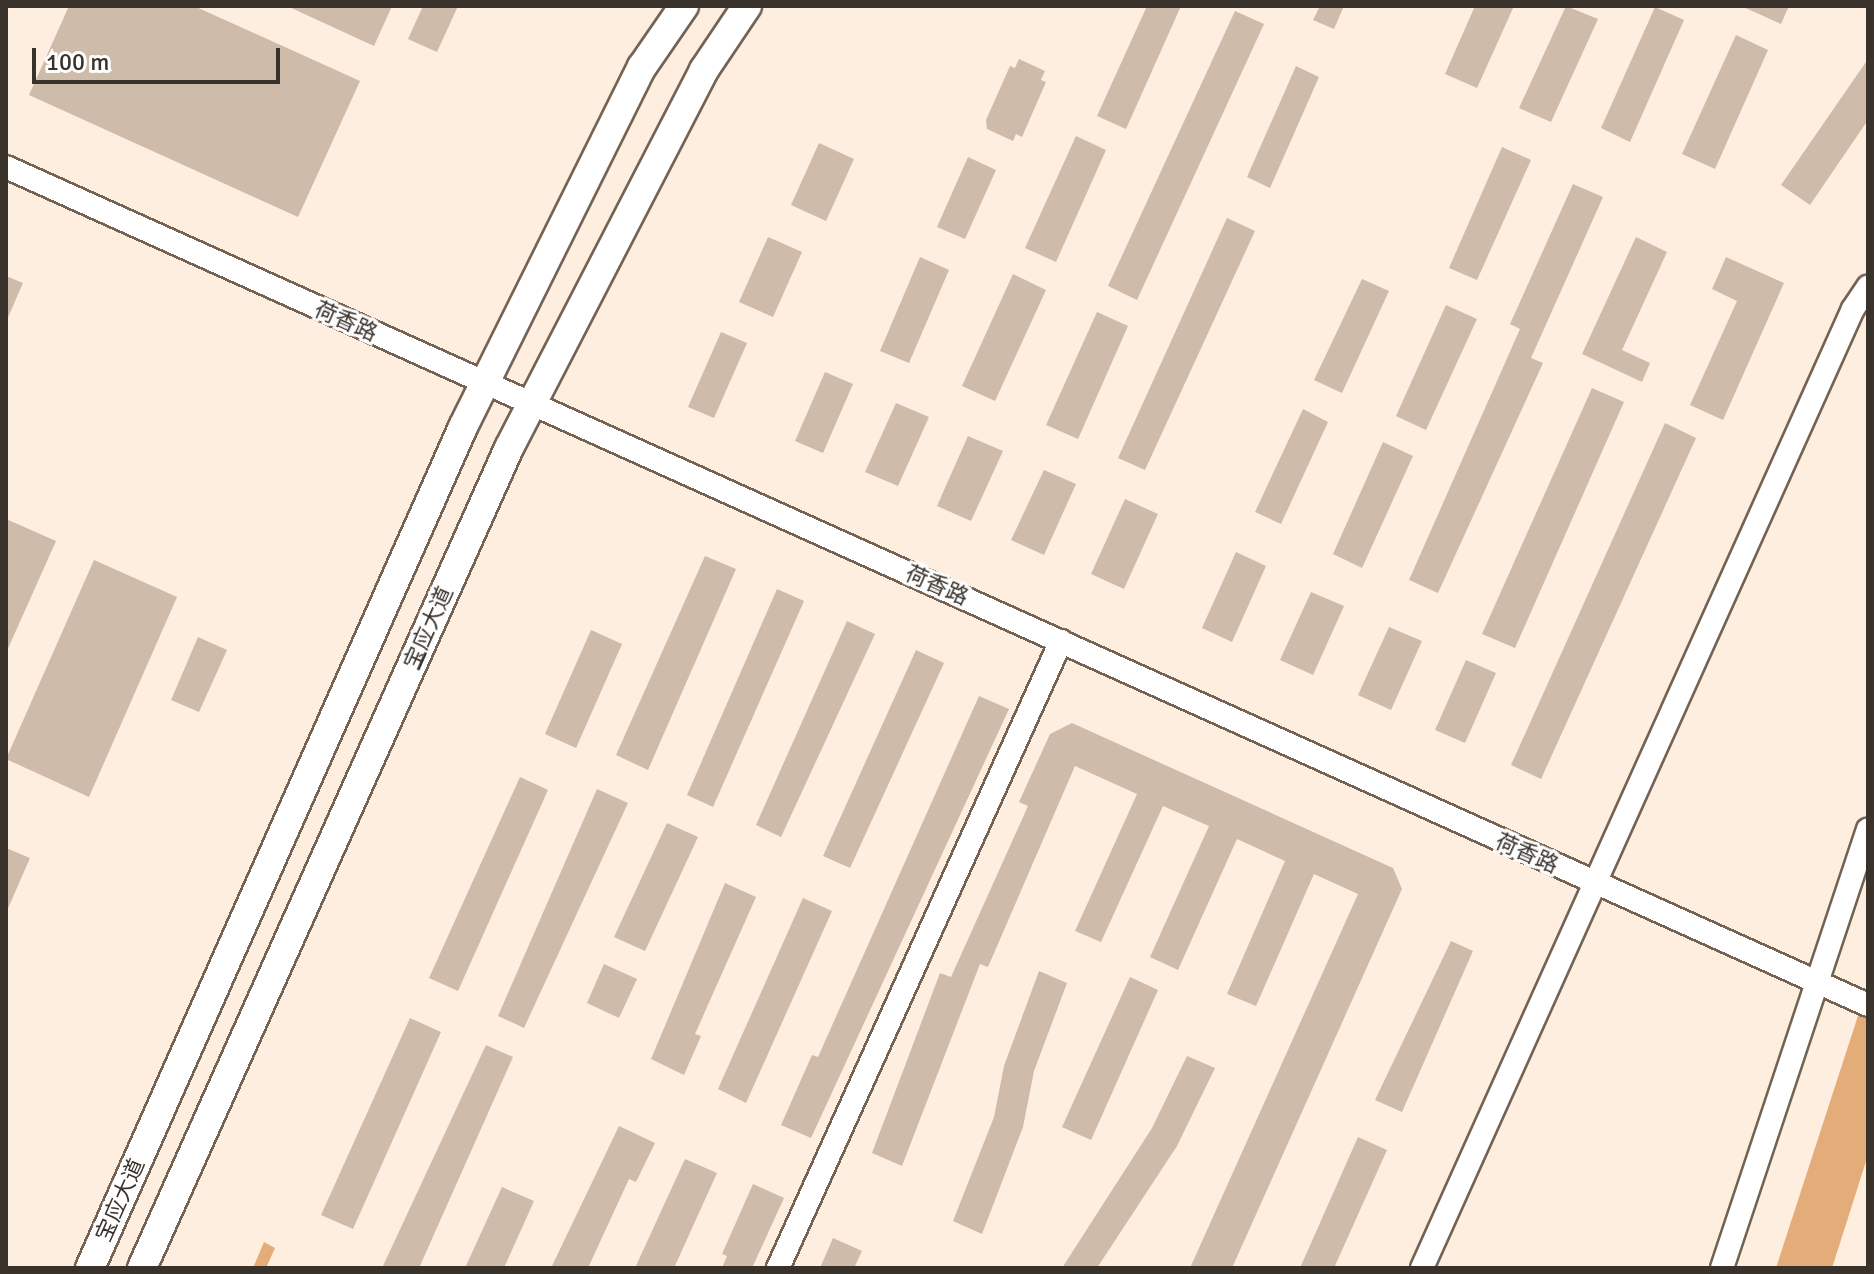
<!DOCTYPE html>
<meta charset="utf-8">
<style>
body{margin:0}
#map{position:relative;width:1874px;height:1274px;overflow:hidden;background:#feeee0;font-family:Signika,"Noto Sans SC",sans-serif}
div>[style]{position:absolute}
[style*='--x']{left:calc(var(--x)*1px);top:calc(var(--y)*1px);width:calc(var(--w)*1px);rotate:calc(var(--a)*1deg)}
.water>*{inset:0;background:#e3ac78}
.building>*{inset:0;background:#cebbaa}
.roads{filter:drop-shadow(2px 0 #746353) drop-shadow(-2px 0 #746353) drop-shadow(0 2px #746353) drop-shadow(0 -2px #746353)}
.minor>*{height:22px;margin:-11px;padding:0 11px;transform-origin:11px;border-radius:11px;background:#fff}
.major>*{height:28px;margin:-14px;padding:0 14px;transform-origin:14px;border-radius:14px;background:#fff}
span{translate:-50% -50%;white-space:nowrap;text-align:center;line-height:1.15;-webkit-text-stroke:6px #fefefe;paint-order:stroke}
.street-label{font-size:22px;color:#39322b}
.frame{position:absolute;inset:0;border:8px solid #39322b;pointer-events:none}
.scale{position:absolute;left:32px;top:48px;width:248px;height:36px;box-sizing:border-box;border:4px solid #39322b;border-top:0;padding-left:10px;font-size:24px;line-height:28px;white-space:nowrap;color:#39322b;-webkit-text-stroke:6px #fefefe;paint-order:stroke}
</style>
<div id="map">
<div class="water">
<div style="clip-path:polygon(1868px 985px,1868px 1155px,1832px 1268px,1776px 1268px)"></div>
<div style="clip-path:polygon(264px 1242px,275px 1248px,266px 1268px,253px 1268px)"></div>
</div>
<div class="building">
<div style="clip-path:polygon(69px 6px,194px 6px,360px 81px,298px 217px,29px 95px)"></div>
<div style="clip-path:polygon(287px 6px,392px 6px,374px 46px)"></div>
<div style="clip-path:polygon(423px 6px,458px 6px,437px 52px,408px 39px)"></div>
<div style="clip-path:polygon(1147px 6px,1181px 6px,1126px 129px,1097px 116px)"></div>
<div style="clip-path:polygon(1320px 6px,1344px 6px,1334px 29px,1313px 20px)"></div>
<div style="clip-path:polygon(1475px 6px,1514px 6px,1477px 88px,1445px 74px)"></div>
<div style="clip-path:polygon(1566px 6px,1598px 19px,1551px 122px,1519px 108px)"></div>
<div style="clip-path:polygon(1741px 6px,1789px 6px,1781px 24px)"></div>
<div style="clip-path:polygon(1655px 7px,1684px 20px,1630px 142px,1601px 128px)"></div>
<div style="clip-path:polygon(1235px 11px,1264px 24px,1137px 300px,1108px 286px)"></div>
<div style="clip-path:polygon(1736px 35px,1768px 50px,1715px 169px,1682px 154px)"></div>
<div style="clip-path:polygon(1019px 59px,1045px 71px,1041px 80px,1046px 82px,1022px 137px,1016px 134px,1013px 141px,987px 129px,986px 120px,1010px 66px,1015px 68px)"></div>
<div style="clip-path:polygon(1868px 59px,1868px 120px,1810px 205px,1781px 185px)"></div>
<div style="clip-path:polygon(1296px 66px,1319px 77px,1270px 188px,1247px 177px)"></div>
<div style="clip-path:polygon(1076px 136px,1106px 150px,1056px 262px,1025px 248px)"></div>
<div style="clip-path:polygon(819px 143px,854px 159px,826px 221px,791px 205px)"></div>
<div style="clip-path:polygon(1502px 147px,1531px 160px,1477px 280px,1449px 268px)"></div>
<div style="clip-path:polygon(968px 157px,996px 170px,965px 239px,937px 227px)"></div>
<div style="clip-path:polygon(1573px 184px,1603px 197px,1531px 358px,1543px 363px,1438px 593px,1409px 580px,1520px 329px,1510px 324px)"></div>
<div style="clip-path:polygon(1227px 218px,1255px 231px,1145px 470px,1118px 458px)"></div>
<div style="clip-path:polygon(768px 237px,802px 252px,773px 317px,739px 302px)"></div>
<div style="clip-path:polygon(1636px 237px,1667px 252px,1622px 350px,1650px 363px,1642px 382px,1582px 354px)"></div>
<div style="clip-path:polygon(920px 257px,949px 270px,909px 363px,880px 351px)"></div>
<div style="clip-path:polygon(1726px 257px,1784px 283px,1723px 420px,1690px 405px,1737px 301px,1712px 289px)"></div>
<div style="clip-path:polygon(1013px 274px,1046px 290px,995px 401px,962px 386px)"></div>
<div style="clip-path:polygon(6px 276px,23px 283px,6px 322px)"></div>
<div style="clip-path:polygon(1362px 279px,1389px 291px,1342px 393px,1314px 380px)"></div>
<div style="clip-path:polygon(1446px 305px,1477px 319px,1426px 430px,1396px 416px)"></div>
<div style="clip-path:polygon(1097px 312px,1128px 326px,1078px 439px,1046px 425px)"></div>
<div style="clip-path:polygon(721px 332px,747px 343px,714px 418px,688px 407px)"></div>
<div style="clip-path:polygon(825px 372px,853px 384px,823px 453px,795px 441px)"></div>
<div style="clip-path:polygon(1592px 388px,1624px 402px,1515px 648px,1482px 634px)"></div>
<div style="clip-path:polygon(896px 403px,929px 417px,898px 486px,865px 472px)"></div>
<div style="clip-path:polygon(1303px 409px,1328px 422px,1281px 524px,1255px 512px)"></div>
<div style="clip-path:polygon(1665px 423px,1696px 438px,1541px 779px,1511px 765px)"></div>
<div style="clip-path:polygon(968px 436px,1003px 451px,971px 521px,937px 506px)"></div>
<div style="clip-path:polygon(1383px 442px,1413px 456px,1362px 568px,1333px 554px)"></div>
<div style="clip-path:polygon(1044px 470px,1076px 484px,1044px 555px,1011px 540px)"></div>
<div style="clip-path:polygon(1125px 499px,1158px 514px,1124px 589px,1091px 574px)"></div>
<div style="clip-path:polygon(6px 519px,56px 541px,6px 653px)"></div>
<div style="clip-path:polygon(1236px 552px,1266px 566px,1232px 642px,1202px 628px)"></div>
<div style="clip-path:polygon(705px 556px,736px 569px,648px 770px,616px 755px)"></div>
<div style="clip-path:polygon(94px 560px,177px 597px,89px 797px,6px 759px)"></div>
<div style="clip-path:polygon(777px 589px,804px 601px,713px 807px,687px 795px)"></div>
<div style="clip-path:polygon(1311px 592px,1344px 606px,1313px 675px,1280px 660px)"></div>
<div style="clip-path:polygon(847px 621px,875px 634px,781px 837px,756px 825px)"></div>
<div style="clip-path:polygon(1389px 627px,1422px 641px,1391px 710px,1358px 695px)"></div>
<div style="clip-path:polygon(591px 630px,622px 644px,576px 748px,545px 734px)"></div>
<div style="clip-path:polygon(198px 637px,227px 650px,199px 712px,171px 700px)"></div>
<div style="clip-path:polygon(916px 650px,944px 663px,850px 868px,823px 856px)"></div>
<div style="clip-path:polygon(1466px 660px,1496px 673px,1465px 743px,1435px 730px)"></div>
<div style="clip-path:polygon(979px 696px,1009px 709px,811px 1138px,781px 1125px,812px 1055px,818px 1057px)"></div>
<div style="clip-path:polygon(1072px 723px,1393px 868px,1402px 889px,1232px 1268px,1190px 1268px,1358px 894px,1314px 874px,1256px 1006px,1227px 994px,1285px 861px,1237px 839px,1178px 970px,1150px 957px,1209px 826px,1163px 806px,1101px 942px,1075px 931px,1137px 794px,1075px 766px,988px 967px,980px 964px,902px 1166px,872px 1153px,940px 973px,951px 977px,1028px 806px,1019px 802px,1050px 734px)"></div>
<div style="clip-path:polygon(520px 777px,548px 790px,458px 991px,429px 978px)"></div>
<div style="clip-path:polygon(597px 789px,628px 803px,524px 1028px,498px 1016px)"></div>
<div style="clip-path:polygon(667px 823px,698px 837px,645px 951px,614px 937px)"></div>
<div style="clip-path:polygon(6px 848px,30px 858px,6px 913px)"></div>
<div style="clip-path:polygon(725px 883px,756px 897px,695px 1034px,701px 1036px,684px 1075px,651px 1059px)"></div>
<div style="clip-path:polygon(803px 898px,832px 911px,746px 1103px,718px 1089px)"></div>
<div style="clip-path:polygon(1451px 941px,1473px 951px,1402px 1112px,1375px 1100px)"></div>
<div style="clip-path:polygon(604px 964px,637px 979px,619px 1018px,587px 1003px)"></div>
<div style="clip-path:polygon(1039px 971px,1067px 983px,1034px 1071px,1023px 1127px,982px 1234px,953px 1221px,994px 1117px,1004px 1066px)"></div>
<div style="clip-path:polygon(1130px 977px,1158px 990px,1091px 1140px,1062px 1127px)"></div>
<div style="clip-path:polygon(410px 1018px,441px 1032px,353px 1229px,321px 1215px)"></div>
<div style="clip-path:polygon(486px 1045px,513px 1057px,419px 1268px,382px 1268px)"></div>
<div style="clip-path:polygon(1187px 1056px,1215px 1068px,1177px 1146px,1097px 1268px,1062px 1268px,1152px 1128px)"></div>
<div style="clip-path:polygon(619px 1126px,655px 1143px,636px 1182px,629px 1179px,588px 1268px,551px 1268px)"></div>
<div style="clip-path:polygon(1358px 1137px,1387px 1150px,1334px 1268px,1300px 1268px)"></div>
<div style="clip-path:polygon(685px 1159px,717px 1173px,674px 1268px,635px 1268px)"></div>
<div style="clip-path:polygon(753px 1184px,784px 1198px,752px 1268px,722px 1268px,727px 1256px,722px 1254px)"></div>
<div style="clip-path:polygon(502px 1187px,534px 1201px,504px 1268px,465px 1268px)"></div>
<div style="clip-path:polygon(833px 1238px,862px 1251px,854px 1268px,820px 1268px)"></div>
</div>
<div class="roads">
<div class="minor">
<div style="--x:6;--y:167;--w:2042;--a:24.23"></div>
<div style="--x:778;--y:1268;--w:688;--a:-65.71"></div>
<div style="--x:1422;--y:1268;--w:1051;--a:-65.8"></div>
<div style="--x:1853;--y:309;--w:27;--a:-56"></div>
<div style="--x:1722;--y:1268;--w:462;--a:-71.6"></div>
</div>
<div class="major">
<div style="--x:90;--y:1268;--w:920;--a:-66.08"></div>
<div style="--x:463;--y:427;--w:402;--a:-63.6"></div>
<div style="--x:642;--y:67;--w:74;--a:-55.5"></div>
<div style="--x:142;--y:1268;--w:898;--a:-65.89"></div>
<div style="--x:509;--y:448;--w:425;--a:-62.7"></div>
<div style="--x:704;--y:70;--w:77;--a:-56.1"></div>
</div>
</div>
<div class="street-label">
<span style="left:346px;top:321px;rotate:24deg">荷香路</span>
<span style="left:937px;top:585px;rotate:24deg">荷香路</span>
<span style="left:428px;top:628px;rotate:-66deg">宝应大道</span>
<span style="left:1527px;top:853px;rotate:24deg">荷香路</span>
<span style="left:120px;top:1200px;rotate:-66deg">宝应大道</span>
</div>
<div class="frame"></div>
<div class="scale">100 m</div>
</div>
